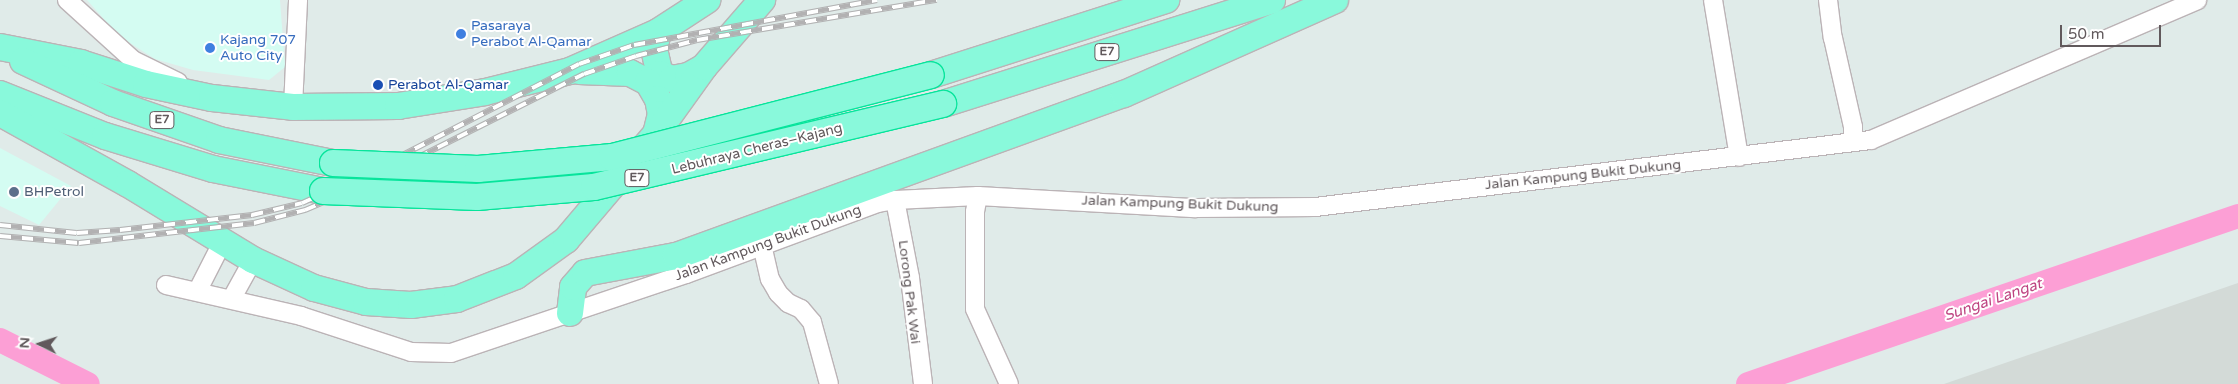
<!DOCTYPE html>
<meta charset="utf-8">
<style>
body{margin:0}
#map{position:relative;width:2238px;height:384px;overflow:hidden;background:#e0ebe9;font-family:"Varela Round",sans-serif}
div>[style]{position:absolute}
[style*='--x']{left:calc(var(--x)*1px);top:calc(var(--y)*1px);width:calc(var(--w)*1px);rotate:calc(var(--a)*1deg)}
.commercial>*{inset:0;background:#d4fcf2}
.industrial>*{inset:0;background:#d3dad7}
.river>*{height:24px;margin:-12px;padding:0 12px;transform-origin:12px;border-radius:12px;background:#fc9fd5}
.roads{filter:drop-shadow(1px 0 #bbb3b6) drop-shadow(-1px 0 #bbb3b6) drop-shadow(0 1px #bbb3b6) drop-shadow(0 -1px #bbb3b6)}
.minor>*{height:18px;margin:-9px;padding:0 9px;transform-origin:9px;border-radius:9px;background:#fff}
.highway>*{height:26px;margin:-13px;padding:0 13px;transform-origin:13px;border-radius:13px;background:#89f9db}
.rail>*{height:5.5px;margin-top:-2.75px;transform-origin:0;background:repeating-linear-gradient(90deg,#fff 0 11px,#b2b1b2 0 22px);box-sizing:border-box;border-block:1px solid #b2b1b2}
.bridges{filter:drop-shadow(1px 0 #07e49b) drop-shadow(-1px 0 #07e49b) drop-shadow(0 1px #07e49b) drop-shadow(0 -1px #07e49b)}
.highway-bridge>*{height:26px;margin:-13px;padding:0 13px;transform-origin:13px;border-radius:13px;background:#89f9db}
.dots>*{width:14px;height:14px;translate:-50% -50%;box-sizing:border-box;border:2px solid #fff;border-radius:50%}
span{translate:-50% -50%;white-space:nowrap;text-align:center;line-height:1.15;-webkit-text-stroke:4px #fff;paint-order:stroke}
.shield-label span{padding:1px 4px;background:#fff;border:1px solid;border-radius:4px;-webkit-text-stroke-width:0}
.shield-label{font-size:12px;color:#61595c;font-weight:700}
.shop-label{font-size:14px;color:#366cbe}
.left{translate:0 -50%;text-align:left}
.transit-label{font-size:14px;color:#164399}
.street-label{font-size:14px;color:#61595c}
.service-label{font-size:14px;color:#4e5e75}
.water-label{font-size:15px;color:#be4481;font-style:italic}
.north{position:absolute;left:15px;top:319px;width:50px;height:50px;-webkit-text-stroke:4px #fff;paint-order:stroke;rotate:274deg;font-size:14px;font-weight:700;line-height:20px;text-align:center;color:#61595c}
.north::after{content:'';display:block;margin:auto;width:18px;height:22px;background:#61595c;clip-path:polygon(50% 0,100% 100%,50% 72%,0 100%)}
.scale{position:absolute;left:2060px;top:25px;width:101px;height:22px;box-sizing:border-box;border:2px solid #61595c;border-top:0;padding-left:6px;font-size:15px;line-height:18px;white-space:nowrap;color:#61595c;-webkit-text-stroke:4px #fff;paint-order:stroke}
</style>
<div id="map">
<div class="commercial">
<div style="clip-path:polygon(87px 0,280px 0,285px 67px,269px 80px,193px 70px,155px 59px,119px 36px)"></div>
<div style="clip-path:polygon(0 148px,71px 186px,39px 225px,0 206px)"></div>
</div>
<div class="industrial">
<div style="clip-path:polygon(2238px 283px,2238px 384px,1944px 384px)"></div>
</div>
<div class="river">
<div style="--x:0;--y:340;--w:98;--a:26.6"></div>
<div style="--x:1748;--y:384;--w:518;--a:-18.92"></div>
</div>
<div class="roads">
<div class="minor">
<div style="--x:67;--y:0;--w:89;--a:42.3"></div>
<div style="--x:133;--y:60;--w:50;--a:26.1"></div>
<div style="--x:1713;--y:0;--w:159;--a:80.6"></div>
<div style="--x:1828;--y:0;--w:38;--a:83"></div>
<div style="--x:1833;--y:38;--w:91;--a:77.3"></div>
<div style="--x:1853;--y:127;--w:15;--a:90"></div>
<div style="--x:293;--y:107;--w:107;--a:-87.3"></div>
<div style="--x:978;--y:196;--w:16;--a:101"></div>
<div style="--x:975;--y:212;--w:97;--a:90"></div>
<div style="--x:975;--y:309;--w:82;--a:65.6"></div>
<div style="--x:895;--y:200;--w:79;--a:79.1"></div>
<div style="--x:910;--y:278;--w:107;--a:83"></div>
<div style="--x:762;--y:245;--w:35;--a:77"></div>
<div style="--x:770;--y:279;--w:16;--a:60"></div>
<div style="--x:778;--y:293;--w:14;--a:45"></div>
<div style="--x:788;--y:303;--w:14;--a:25"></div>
<div style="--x:801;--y:309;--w:17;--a:50"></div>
<div style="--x:812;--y:322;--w:64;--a:74.7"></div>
<div style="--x:166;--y:285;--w:139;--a:12.9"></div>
<div style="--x:301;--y:316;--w:116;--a:18.1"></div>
<div style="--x:411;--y:352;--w:40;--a:1.4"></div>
<div style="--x:451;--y:353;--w:248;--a:-18.6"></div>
<div style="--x:686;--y:274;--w:205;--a:-20.3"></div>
<div style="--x:878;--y:203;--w:17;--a:-10"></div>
<div style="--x:895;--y:200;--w:83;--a:-2.8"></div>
<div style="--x:978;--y:196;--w:218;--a:3.2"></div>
<div style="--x:1196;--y:208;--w:119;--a:-0.5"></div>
<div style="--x:1315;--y:207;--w:560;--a:-6.87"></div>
<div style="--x:1871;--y:140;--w:355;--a:-23.2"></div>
<div style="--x:198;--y:290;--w:55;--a:-63"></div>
<div style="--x:232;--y:298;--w:43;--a:-61.1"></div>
</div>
<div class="highway">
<div style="--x:658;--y:32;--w:17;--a:103"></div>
<div style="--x:654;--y:49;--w:26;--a:77"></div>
<div style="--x:660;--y:74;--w:13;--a:23"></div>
<div style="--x:672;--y:79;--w:16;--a:-11"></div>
<div style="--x:688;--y:76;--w:18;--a:-29"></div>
<div style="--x:0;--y:47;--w:83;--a:11.2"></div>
<div style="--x:81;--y:63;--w:68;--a:17.9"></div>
<div style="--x:146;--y:84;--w:67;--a:12"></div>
<div style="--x:212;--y:98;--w:81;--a:6.3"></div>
<div style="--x:293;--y:107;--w:105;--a:-0.5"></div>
<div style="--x:398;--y:106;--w:88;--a:-9.1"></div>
<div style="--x:485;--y:92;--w:88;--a:-13.9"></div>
<div style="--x:570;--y:71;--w:96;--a:-23.9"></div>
<div style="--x:658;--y:32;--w:59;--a:-33.1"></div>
<div style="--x:23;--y:61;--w:99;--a:25"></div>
<div style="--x:113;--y:103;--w:112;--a:19.2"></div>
<div style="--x:219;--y:140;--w:116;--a:11.4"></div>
<div style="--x:579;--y:71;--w:51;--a:2.2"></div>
<div style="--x:630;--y:73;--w:20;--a:27"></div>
<div style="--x:648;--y:82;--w:20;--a:60"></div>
<div style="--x:658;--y:99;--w:15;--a:79"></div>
<div style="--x:661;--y:114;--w:21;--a:104"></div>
<div style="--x:931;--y:75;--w:247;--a:-17.7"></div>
<div style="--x:0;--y:94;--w:113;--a:21.8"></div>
<div style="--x:105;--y:136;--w:113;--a:17"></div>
<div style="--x:213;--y:169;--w:112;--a:11.3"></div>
<div style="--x:943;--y:104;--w:345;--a:-17.5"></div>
<div style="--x:0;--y:113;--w:146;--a:29"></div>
<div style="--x:128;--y:184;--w:146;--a:31.3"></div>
<div style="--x:253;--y:260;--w:67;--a:24.7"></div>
<div style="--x:314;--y:288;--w:54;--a:15.1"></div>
<div style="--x:366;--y:302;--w:45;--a:3.8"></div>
<div style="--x:411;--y:305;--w:46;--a:-7.4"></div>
<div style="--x:457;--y:299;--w:63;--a:-21.3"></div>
<div style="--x:516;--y:276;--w:62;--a:-35.8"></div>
<div style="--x:566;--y:240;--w:139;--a:-49.7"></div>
<div style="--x:656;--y:134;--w:82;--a:-54.4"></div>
<div style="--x:704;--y:67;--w:89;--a:-49.1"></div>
<div style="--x:570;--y:313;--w:26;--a:-83"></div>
<div style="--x:573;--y:287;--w:18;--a:-49"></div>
<div style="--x:585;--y:273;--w:93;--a:-10.6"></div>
<div style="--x:676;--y:256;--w:476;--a:-19.9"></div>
<div style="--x:1124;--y:94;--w:231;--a:-24"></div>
</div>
</div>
<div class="rail">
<div style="--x:0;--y:225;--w:77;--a:5.9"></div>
<div style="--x:77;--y:233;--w:43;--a:-4"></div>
<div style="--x:120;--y:230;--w:133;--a:-6.5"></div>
<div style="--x:252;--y:215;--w:51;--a:-13.5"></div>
<div style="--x:302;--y:203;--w:59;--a:-24"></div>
<div style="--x:356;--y:179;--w:251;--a:-27.3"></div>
<div style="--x:579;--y:64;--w:58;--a:-19.1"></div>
<div style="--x:634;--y:45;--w:247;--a:-10.5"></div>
<div style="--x:0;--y:236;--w:79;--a:5.1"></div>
<div style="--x:79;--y:243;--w:176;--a:-6.5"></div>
<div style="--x:254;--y:223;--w:53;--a:-14.3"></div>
<div style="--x:305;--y:210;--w:59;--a:-23.1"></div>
<div style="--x:359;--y:187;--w:252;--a:-26.7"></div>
<div style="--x:584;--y:74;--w:55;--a:-19.1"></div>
<div style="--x:636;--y:56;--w:63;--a:-14.7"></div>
<div style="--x:697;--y:40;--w:243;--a:-9.5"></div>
</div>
<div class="bridges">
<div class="highway-bridge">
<div style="--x:333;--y:163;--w:145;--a:2.4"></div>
<div style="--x:478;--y:169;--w:135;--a:-5.1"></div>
<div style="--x:612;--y:157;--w:329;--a:-14.4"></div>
<div style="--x:323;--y:191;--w:154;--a:2.2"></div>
<div style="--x:477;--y:197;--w:117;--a:-4.9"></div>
<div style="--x:594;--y:187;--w:359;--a:-13.4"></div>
</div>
</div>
<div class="dots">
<div style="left:461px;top:34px;background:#3f7fe0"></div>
<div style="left:210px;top:48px;background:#3f7fe0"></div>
<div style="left:378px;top:85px;background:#1a4fb4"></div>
<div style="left:14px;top:192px;background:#5c6f8a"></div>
</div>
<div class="shield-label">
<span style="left:1107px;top:52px">E7</span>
<span style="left:162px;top:120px">E7</span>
<span style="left:637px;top:178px">E7</span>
</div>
<div class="shop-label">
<span class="left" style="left:471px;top:34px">Pasaraya<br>Perabot Al-Qamar</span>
<span class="left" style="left:220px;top:48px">Kajang 707<br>Auto City</span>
</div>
<div class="transit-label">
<span class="left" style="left:388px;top:85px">Perabot Al-Qamar</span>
</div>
<div class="street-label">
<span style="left:757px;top:149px;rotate:-14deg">Lebuhraya Cheras–Kajang</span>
<span style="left:1583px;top:175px;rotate:-6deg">Jalan Kampung Bukit Dukung</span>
<span style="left:1180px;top:204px;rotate:2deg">Jalan Kampung Bukit Dukung</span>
<span style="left:768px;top:243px;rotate:-20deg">Jalan Kampung Bukit Dukung</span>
<span style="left:909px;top:292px;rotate:83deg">Lorong Pak Wai</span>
</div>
<div class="service-label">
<span class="left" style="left:24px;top:192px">BHPetrol</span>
</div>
<div class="water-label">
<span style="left:1993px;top:300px;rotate:-19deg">Sungai Langat</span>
</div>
<div class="north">N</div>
<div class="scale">50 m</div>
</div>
